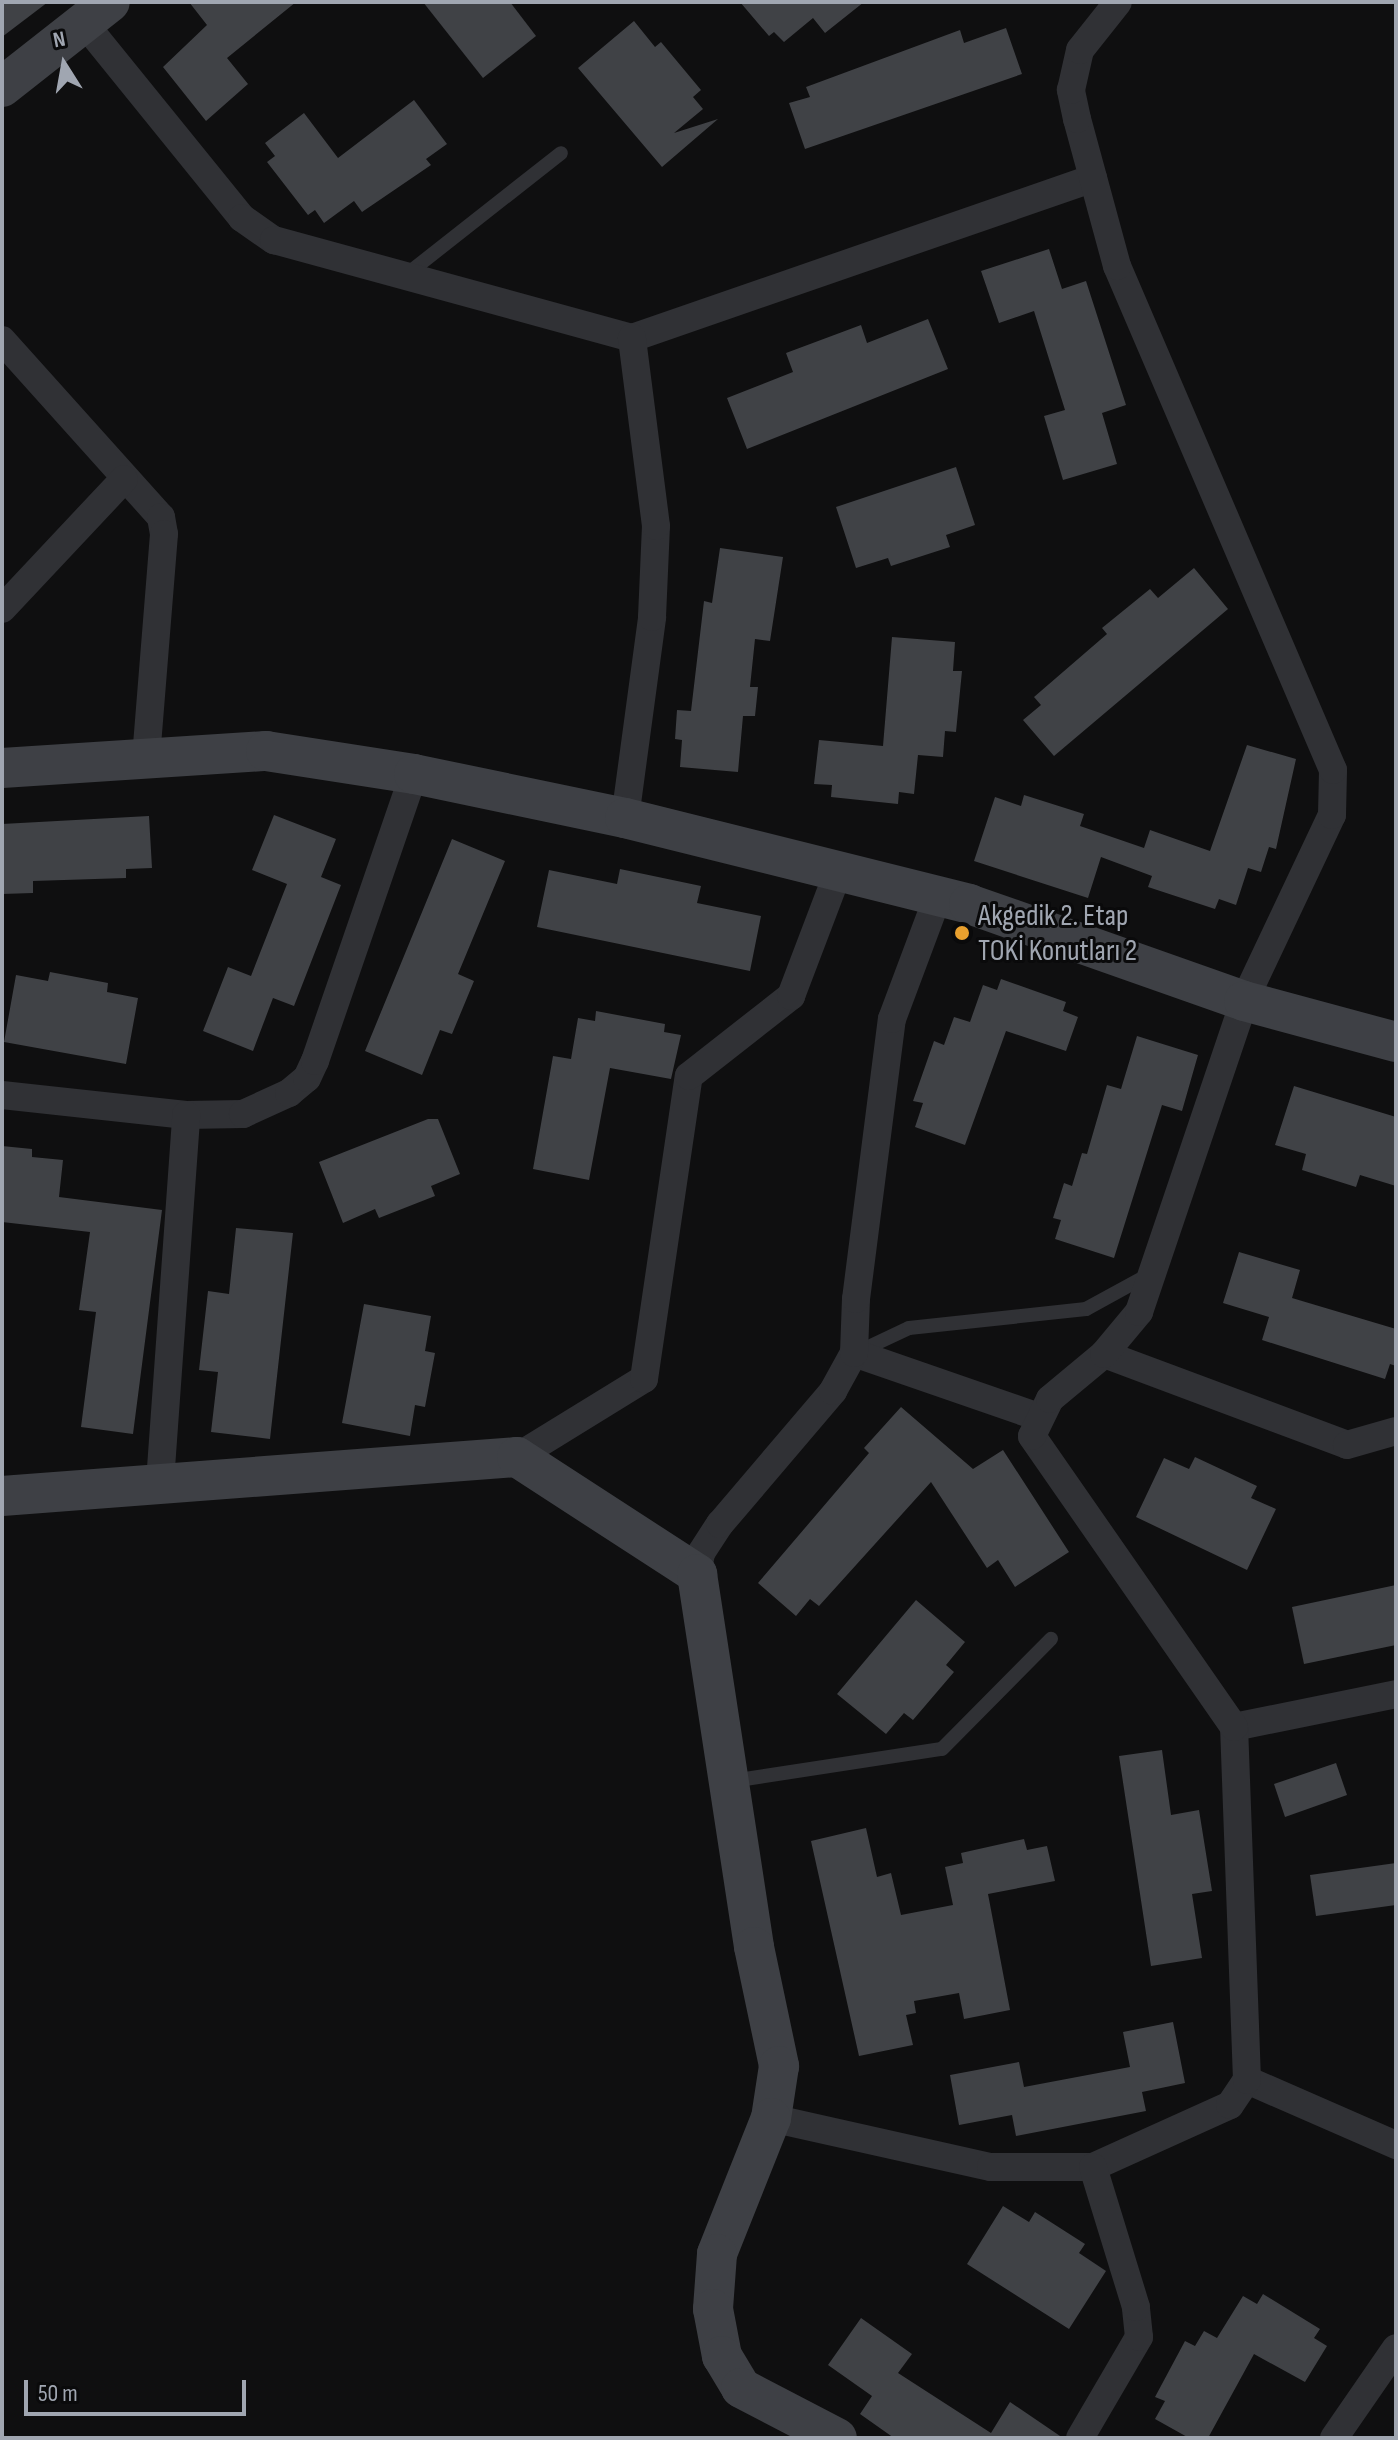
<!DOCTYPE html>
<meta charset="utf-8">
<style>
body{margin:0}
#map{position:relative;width:1398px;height:2440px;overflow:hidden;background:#0f0f10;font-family:"Sofia Sans Condensed",sans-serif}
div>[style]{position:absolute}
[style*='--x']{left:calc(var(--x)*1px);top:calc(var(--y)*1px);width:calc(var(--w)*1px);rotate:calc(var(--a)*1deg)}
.building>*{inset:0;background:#404246}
.lane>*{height:14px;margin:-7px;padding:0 7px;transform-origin:7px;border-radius:7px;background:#303135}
.street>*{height:28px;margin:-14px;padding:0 14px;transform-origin:14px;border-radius:14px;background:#303135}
.secondary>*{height:40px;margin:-20px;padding:0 20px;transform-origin:20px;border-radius:20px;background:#3e4045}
.dots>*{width:22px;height:22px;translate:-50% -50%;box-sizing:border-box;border:4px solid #0a0a0b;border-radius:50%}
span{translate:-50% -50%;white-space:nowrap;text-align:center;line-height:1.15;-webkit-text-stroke:6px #0a0a0b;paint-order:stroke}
.poi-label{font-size:30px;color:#a0a6b1}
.left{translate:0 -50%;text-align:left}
.frame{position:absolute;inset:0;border:4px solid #a0a6b1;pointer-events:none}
.north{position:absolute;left:24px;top:24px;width:80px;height:80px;-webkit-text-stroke:6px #0a0a0b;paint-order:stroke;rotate:349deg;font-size:22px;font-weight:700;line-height:32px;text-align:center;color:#a0a6b1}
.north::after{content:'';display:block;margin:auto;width:28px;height:36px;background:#a0a6b1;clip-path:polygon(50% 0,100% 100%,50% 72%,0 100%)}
.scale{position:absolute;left:24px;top:2380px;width:222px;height:36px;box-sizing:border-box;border:4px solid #a0a6b1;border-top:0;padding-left:10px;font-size:24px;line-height:28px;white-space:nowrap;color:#a0a6b1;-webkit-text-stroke:6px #0a0a0b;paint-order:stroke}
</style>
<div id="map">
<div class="building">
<div style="clip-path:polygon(2px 2px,48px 2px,2px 37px)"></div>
<div style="clip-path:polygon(189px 2px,296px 2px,227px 58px,248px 84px,206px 121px,163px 67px,207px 25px)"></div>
<div style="clip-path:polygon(423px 2px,510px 2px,536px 36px,483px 78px)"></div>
<div style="clip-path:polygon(740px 2px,864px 2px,825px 33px,813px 18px,784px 42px,774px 32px,769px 36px)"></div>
<div style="clip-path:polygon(634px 21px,655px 47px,661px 42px,701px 90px,693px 97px,703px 109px,674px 133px,718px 119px,662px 167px,578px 68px)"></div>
<div style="clip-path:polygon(1006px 28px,1022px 74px,805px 149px,789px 103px,810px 97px,806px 87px,960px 30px,964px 43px)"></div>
<div style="clip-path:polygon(414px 100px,447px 144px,426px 159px,431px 165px,362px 212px,354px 201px,324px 223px,315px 210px,308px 215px,267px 162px,275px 156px,265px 143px,304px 113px,338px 158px)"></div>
<div style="clip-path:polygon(1049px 249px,1062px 289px,1086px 281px,1126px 405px,1102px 413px,1117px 464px,1063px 480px,1044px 416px,1065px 410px,1034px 311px,999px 323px,981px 271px)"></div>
<div style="clip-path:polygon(928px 319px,948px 369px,747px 449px,727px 398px,793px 372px,786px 353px,861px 325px,867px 343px)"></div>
<div style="clip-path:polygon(956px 467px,975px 525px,946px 535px,950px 547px,891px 566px,888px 558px,856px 568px,836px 507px)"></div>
<div style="clip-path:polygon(720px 548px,783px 557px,770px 641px,755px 639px,750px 687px,758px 687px,755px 716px,743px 716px,738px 772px,680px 767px,682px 740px,675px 739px,677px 710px,691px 711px,704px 601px,712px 603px)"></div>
<div style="clip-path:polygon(1194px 568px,1228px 609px,1054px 756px,1023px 720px,1041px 705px,1034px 697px,1107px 634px,1102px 628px,1150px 589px,1158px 598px)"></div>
<div style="clip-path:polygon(892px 637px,955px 642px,953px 671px,962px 671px,956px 732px,945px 731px,943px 757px,918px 755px,914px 794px,899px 792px,898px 804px,831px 797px,832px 785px,814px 784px,819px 740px,883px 746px)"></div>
<div style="clip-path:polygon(1247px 745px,1296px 759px,1276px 849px,1269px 847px,1261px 872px,1248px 868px,1236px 905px,1219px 899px,1215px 909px,1148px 887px,1152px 876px,1101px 857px,1088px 898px,974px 861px,995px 797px,1021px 806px,1024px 795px,1084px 814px,1080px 826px,1144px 848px,1150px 830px,1210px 851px)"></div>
<div style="clip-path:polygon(274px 815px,336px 839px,321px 877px,341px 885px,294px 1006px,273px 998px,253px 1051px,203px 1031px,228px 967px,251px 976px,287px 884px,252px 870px)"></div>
<div style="clip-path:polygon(149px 816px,152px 868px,126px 869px,126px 878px,33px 881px,33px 893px,2px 894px,2px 824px)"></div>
<div style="clip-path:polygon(452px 839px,505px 861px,458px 974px,474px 981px,452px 1034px,440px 1030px,422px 1075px,365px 1051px)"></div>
<div style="clip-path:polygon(620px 869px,701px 886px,697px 903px,761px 916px,750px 971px,537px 927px,549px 870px,617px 884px)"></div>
<div style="clip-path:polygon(50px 972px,108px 983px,107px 992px,138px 998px,126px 1064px,4px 1042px,16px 975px,48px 981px)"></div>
<div style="clip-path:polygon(1001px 979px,1066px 1002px,1063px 1011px,1078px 1017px,1066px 1051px,1006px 1031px,965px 1145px,915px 1127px,923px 1103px,913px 1101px,934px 1041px,944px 1045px,954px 1017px,970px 1022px,983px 985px,997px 990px)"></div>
<div style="clip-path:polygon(596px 1011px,665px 1024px,664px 1032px,681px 1035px,671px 1079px,610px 1068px,589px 1180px,533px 1169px,553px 1056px,571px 1059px,578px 1018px,595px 1021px)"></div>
<div style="clip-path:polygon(1137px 1036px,1198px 1055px,1182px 1111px,1162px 1105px,1114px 1258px,1055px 1239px,1061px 1220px,1053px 1218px,1064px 1183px,1072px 1186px,1082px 1153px,1087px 1154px,1107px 1085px,1121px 1089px)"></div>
<div style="clip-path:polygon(1294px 1086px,1396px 1117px,1396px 1186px,1360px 1175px,1356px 1187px,1302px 1170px,1306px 1154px,1275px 1145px)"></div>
<div style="clip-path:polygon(428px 1119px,438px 1119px,460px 1174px,431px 1186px,435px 1196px,379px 1218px,375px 1209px,343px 1223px,319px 1162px)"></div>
<div style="clip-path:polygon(2px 1146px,32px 1149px,32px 1157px,63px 1160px,59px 1197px,162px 1210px,133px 1434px,81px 1427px,96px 1312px,79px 1310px,90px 1232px,2px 1222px)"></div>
<div style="clip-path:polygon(236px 1228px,293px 1233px,270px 1439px,211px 1432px,218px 1372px,199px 1370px,208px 1291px,229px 1294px)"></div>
<div style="clip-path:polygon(1239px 1252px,1300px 1270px,1292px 1298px,1396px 1329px,1396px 1366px,1390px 1364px,1385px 1379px,1262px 1340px,1269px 1317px,1223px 1303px)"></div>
<div style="clip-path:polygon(364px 1304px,431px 1316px,425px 1351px,435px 1353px,425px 1407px,415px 1405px,410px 1436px,342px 1423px)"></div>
<div style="clip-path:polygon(901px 1407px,973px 1469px,1003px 1450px,1069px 1552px,1015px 1587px,998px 1560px,987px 1568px,931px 1482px,819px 1606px,810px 1599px,796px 1616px,758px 1583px,869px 1453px,864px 1448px)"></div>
<div style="clip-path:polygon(1195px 1457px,1257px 1486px,1251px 1498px,1276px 1509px,1247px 1570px,1136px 1517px,1164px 1458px,1189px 1469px)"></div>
<div style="clip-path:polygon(1396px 1585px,1396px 1645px,1304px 1664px,1292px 1607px)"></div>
<div style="clip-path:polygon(916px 1600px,965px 1642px,946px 1665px,954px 1672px,913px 1720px,904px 1713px,886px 1734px,837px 1694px)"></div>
<div style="clip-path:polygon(1162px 1750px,1171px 1815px,1199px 1810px,1212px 1891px,1192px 1894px,1202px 1958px,1151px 1966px,1119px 1756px)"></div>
<div style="clip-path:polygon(1336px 1763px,1347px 1795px,1285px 1817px,1274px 1784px)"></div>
<div style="clip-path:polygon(866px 1828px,877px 1877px,891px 1873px,901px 1915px,953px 1905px,945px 1867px,963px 1863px,961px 1853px,1024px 1839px,1027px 1850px,1047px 1846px,1055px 1881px,988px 1894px,1010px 2010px,964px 2019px,959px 1993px,914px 2001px,916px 2013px,906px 2015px,913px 2045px,859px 2056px,811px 1841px)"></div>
<div style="clip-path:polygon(1396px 1863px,1396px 1905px,1316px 1916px,1310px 1875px)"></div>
<div style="clip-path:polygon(1173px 2022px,1185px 2083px,1142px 2092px,1146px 2111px,1016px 2136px,1012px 2115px,959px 2125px,950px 2075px,1019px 2062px,1024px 2087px,1130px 2067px,1123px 2032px)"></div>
<div style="clip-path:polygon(1003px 2206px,1029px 2222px,1035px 2212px,1085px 2244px,1079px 2253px,1106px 2271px,1069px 2329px,967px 2264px)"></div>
<div style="clip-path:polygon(1263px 2294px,1320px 2329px,1314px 2338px,1327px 2346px,1305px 2382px,1254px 2354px,1208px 2438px,1189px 2438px,1155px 2419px,1165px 2401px,1155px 2397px,1185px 2341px,1195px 2346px,1204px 2331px,1217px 2338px,1243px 2296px,1257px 2304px)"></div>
<div style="clip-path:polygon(861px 2318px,912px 2354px,898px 2373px,991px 2433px,1010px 2402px,1063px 2438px,894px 2438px,860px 2414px,872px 2396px,828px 2365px)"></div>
</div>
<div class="lane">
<div style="--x:406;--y:275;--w:197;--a:-38.2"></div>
<div style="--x:858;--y:1352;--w:56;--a:-25.2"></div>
<div style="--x:909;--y:1328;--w:178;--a:-6.1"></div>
<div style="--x:1086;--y:1309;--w:73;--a:-28.7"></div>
<div style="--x:732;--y:1781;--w:212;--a:-8.7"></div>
<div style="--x:942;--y:1749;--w:155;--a:-45.3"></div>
</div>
<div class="street">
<div style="--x:84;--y:23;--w:251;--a:51"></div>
<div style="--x:242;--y:218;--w:39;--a:35"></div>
<div style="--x:274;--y:240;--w:371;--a:15.3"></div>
<div style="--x:632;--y:338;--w:488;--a:-19.1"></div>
<div style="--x:2;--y:340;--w:238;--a:48.1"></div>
<div style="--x:161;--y:517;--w:17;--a:80"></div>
<div style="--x:164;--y:534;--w:225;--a:94.6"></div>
<div style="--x:2;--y:609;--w:178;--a:-46.8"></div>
<div style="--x:625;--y:818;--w:203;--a:-82.3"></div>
<div style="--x:652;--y:617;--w:91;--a:-87.5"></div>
<div style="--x:656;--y:526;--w:190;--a:-97.3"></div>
<div style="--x:2;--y:1095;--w:185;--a:6.2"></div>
<div style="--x:186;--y:1115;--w:57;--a:-1"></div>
<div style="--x:243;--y:1114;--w:51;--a:-24.5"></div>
<div style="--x:289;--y:1093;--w:23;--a:-40"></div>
<div style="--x:307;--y:1078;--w:19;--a:-65"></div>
<div style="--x:315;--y:1061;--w:304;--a:-71"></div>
<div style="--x:854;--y:1353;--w:196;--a:19.1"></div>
<div style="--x:1104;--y:1354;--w:259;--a:20.5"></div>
<div style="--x:1347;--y:1445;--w:51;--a:-15.9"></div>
<div style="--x:517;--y:1457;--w:149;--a:-31.6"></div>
<div style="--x:644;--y:1379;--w:306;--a:-81.6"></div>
<div style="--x:689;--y:1076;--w:130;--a:-38.1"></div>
<div style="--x:791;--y:996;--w:129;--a:-69.2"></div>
<div style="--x:160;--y:1482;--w:368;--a:-85.9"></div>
<div style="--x:697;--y:1574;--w:21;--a:-79"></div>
<div style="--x:701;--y:1553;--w:35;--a:-57"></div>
<div style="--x:720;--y:1524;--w:175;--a:-49.6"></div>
<div style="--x:833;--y:1391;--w:43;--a:-61.1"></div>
<div style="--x:854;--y:1353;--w:54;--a:-87.9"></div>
<div style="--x:856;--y:1299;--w:282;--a:-82.7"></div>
<div style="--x:892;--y:1019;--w:131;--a:-69.5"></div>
<div style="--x:1234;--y:1727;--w:165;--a:-11.5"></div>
<div style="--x:1247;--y:2080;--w:163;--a:23.6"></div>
<div style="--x:771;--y:2118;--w:225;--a:12.6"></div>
<div style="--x:991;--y:2167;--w:102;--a:0"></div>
<div style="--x:1093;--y:2167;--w:150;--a:-24.3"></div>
<div style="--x:1230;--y:2105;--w:30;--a:-56"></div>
<div style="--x:1247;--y:2080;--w:353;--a:-92.1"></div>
<div style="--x:1234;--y:1727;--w:354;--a:-124.8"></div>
<div style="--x:1032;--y:1436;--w:41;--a:-64.1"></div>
<div style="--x:1050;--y:1399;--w:70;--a:-39.8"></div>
<div style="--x:1104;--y:1354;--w:55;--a:-50.2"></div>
<div style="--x:1139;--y:1312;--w:328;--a:-71.3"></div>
<div style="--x:1244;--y:1001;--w:206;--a:-64.7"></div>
<div style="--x:1332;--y:815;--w:45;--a:-88.7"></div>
<div style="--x:1333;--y:770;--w:548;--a:-113.2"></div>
<div style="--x:1117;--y:266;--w:152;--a:-105.2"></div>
<div style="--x:1077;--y:119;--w:30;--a:-102"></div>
<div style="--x:1071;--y:90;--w:41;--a:-77.3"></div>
<div style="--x:1080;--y:50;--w:61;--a:-51.6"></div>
<div style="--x:1080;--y:2438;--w:117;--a:-59.7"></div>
<div style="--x:1139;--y:2337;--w:30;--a:-96"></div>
<div style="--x:1136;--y:2307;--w:146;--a:-107.1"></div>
<div style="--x:1334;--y:2438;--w:109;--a:-55.4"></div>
</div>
<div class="secondary">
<div style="--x:2;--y:87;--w:137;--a:-38.2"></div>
<div style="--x:2;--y:768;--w:265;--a:-3.7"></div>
<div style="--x:266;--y:751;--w:150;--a:8.8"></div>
<div style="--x:414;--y:774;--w:216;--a:11.8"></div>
<div style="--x:625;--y:818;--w:355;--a:14"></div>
<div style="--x:969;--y:904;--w:292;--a:19.4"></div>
<div style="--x:1244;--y:1001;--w:157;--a:15.1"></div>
<div style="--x:2;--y:1496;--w:516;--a:-4.33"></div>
<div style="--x:517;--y:1457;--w:215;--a:33"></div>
<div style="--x:697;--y:1574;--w:377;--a:81.3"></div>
<div style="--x:754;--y:1947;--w:122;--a:78.1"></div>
<div style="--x:779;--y:2066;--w:53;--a:98.7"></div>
<div style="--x:771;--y:2118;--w:146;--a:111.7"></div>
<div style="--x:717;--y:2254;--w:55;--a:94.2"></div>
<div style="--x:713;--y:2309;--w:48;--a:79.2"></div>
<div style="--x:722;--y:2356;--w:37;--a:59"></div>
<div style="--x:741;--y:2388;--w:108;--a:27.5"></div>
</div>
<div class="dots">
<div style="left:962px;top:933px;background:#e9a02e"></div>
</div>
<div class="poi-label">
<span class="left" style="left:978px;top:933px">Akgedik 2. Etap<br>TOKİ Konutları 2</span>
</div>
<div class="frame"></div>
<div class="north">N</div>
<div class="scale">50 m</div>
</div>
